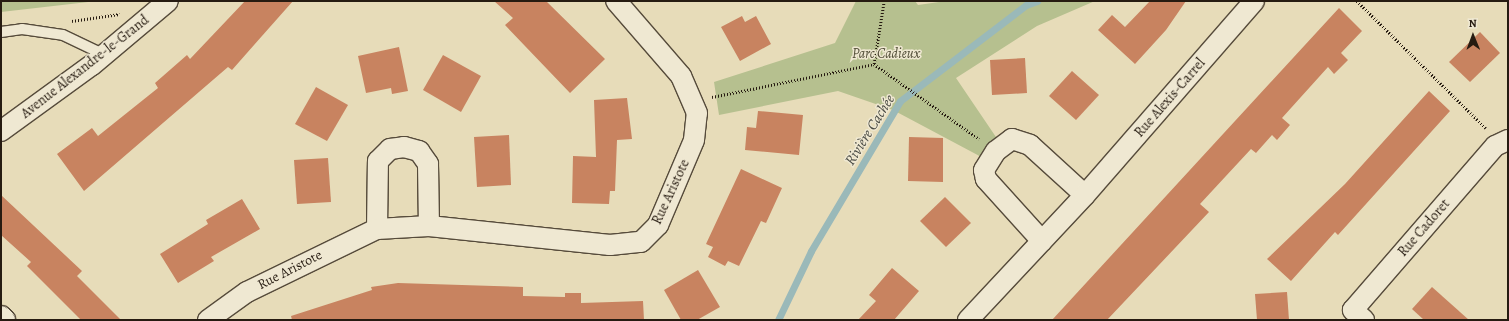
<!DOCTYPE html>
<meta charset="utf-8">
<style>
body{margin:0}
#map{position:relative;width:1509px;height:321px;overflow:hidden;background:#e7dcb9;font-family:Alegreya,serif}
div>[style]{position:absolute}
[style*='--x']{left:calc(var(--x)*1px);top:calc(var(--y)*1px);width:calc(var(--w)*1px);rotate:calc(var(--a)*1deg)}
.green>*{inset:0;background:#b6c08f}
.stream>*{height:7px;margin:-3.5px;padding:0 3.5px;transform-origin:3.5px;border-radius:3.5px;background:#9ab9b9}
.building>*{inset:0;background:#c88360}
.path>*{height:2.5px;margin-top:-1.25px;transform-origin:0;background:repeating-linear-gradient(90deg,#261b11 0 1px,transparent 0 3px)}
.roads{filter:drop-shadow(1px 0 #564b3b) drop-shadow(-1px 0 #564b3b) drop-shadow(0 1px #564b3b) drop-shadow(0 -1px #564b3b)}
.service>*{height:10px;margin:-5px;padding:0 5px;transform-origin:5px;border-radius:5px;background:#efe8d2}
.minor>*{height:20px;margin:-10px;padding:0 10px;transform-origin:10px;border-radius:10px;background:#efe8d2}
span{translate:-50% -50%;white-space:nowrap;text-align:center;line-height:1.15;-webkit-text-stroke:3px #efe8d2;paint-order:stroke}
.park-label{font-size:14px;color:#514d37;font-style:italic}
.street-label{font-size:14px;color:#261b11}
.water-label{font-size:15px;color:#494a43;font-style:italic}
.frame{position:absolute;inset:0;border:2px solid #261b11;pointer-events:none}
.north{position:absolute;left:1453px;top:16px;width:40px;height:40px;-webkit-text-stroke:3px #efe8d2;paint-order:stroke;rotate:359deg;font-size:11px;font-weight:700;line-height:16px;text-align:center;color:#261b11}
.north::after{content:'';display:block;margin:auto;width:14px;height:18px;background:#261b11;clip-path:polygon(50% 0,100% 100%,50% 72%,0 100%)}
</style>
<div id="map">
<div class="green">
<div style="clip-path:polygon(1px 1px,97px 1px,1px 12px)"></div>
<div style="clip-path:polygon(856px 1px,915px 1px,918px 5px,946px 1px,1095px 1px,1037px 26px,956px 78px,998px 140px,987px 160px,893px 110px,838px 91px,719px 115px,714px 82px,835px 43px)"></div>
</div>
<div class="stream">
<div style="--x:778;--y:320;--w:76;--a:-64.4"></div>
<div style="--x:811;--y:251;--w:174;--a:-59.3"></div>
<div style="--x:900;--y:101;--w:158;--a:-37.3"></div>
<div style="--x:1026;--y:5;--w:12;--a:-20"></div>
</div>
<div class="building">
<div style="clip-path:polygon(245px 1px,293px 1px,232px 70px,228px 67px,84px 191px,57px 154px,92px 128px,98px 136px,158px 88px,155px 83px,187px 55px,190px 59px)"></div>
<div style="clip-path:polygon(494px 1px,546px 1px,605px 59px,570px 93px,505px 25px,513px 18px)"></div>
<div style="clip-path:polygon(1150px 1px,1186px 1px,1166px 30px,1135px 64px,1098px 30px,1112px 15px,1125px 27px)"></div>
<div style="clip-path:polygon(1339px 8px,1362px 31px,1341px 53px,1348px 60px,1334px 74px,1328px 67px,1282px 118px,1290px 125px,1277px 140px,1272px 135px,1256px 153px,1251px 149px,1200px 204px,1209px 212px,1107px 320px,1052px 320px)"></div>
<div style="clip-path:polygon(742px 16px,745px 22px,756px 16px,771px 44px,740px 61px,721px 27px)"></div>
<div style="clip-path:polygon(1480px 32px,1500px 53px,1470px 82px,1449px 62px)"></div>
<div style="clip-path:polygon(399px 47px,408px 91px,392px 94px,391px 88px,366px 93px,358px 56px)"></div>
<div style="clip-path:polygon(443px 55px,481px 76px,461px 112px,423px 90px)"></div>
<div style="clip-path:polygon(1025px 58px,1027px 93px,992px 95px,990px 60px)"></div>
<div style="clip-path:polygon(1072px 71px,1099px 95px,1076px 120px,1049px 96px)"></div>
<div style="clip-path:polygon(316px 87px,348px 105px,327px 141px,295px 124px)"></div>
<div style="clip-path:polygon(1429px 91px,1450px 111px,1338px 235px,1335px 232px,1291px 281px,1267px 259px,1345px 184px)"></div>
<div style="clip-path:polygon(627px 98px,632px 139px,617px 140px,615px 191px,610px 191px,609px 204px,572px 203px,573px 156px,596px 157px,594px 100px)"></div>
<div style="clip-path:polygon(758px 111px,803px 115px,799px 155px,745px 150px,747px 127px,756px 128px)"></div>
<div style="clip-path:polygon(509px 135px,511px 185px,477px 187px,474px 137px)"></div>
<div style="clip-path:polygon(909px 137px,943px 138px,943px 182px,908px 181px)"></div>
<div style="clip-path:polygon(328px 158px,331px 202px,297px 204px,294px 160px)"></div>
<div style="clip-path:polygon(741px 169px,782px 188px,766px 223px,761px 221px,739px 266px,728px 261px,725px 266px,708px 257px,713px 247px,706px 244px)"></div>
<div style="clip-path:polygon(1px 195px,82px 271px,77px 276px,121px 320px,81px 320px,27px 266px,31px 262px,1px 235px)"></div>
<div style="clip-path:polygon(945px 197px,971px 223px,946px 247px,920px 221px)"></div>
<div style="clip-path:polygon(242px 199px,260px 229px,211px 257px,214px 261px,178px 283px,160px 254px,208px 224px,206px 220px)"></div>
<div style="clip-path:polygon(892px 268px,919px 291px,894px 320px,858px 320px,876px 301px,869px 295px)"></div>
<div style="clip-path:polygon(698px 270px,720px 307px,697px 320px,681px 320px,664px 290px)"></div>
<div style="clip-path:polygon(398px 283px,523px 287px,523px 296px,565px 297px,565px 293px,581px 293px,581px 303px,643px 301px,644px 320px,292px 320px,291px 316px,372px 290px,371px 287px)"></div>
<div style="clip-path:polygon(1432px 287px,1469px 320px,1424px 320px,1412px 309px)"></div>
<div style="clip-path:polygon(1287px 292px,1289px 320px,1257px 320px,1255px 294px)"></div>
</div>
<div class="path">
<div style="--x:1357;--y:1;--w:181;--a:44.6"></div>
<div style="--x:72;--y:21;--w:48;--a:-8.5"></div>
<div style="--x:874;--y:64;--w:129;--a:35.5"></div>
<div style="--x:712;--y:97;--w:165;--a:-11.5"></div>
<div style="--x:874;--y:64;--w:64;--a:-81"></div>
</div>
<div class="roads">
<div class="service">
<div style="--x:1;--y:32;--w:21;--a:-8"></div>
<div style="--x:22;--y:29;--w:41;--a:8.3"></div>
<div style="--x:63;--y:35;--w:47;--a:25.5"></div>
</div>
<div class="minor">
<div style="--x:1;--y:131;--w:112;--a:-36"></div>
<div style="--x:92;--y:65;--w:99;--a:-40.1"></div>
<div style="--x:377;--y:229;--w:68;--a:-89.2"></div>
<div style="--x:378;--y:161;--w:17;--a:-45"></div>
<div style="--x:390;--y:149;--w:14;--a:-8"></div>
<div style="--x:404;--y:147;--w:16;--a:15"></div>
<div style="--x:419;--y:151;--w:16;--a:55"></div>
<div style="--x:428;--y:164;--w:62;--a:89.1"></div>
<div style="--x:1042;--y:241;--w:84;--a:-132.1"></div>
<div style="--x:986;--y:179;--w:9;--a:-103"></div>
<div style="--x:984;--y:170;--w:22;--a:-58"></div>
<div style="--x:996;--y:151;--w:20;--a:-37"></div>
<div style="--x:1012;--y:139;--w:19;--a:18"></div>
<div style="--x:1030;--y:145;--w:74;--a:42.3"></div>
<div style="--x:1;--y:316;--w:6;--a:45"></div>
<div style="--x:208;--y:320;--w:48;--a:-35.7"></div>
<div style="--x:247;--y:292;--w:144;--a:-25.9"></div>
<div style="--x:377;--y:229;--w:52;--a:-3.3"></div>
<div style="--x:429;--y:226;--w:182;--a:6"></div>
<div style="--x:610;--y:245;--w:31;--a:-6"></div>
<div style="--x:641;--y:242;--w:24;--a:-45"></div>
<div style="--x:658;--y:225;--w:92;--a:-67"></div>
<div style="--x:694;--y:140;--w:27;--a:-84"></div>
<div style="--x:697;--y:113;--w:40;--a:-113.4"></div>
<div style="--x:681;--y:76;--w:99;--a:-130.9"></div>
<div style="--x:968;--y:320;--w:171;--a:-46.9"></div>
<div style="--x:1085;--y:195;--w:257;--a:-48.9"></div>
<div style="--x:1364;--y:320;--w:15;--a:-138"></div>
<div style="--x:1353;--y:310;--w:217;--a:-49.1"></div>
<div style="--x:1495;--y:146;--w:14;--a:-25"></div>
</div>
</div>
<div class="park-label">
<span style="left:886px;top:54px">Parc Cadieux</span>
</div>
<div class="street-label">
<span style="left:85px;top:67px;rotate:-38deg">Avenue Alexandre-le-Grand</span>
<span style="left:1170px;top:98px;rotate:-49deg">Rue Alexis-Carrel</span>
<span style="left:671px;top:192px;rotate:-65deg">Rue Aristote</span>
<span style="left:1424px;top:228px;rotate:-49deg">Rue Cadoret</span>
<span style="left:290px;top:270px;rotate:-27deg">Rue Aristote</span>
</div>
<div class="water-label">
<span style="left:870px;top:130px;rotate:-58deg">Rivière Cachée</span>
</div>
<div class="frame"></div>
<div class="north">N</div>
</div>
